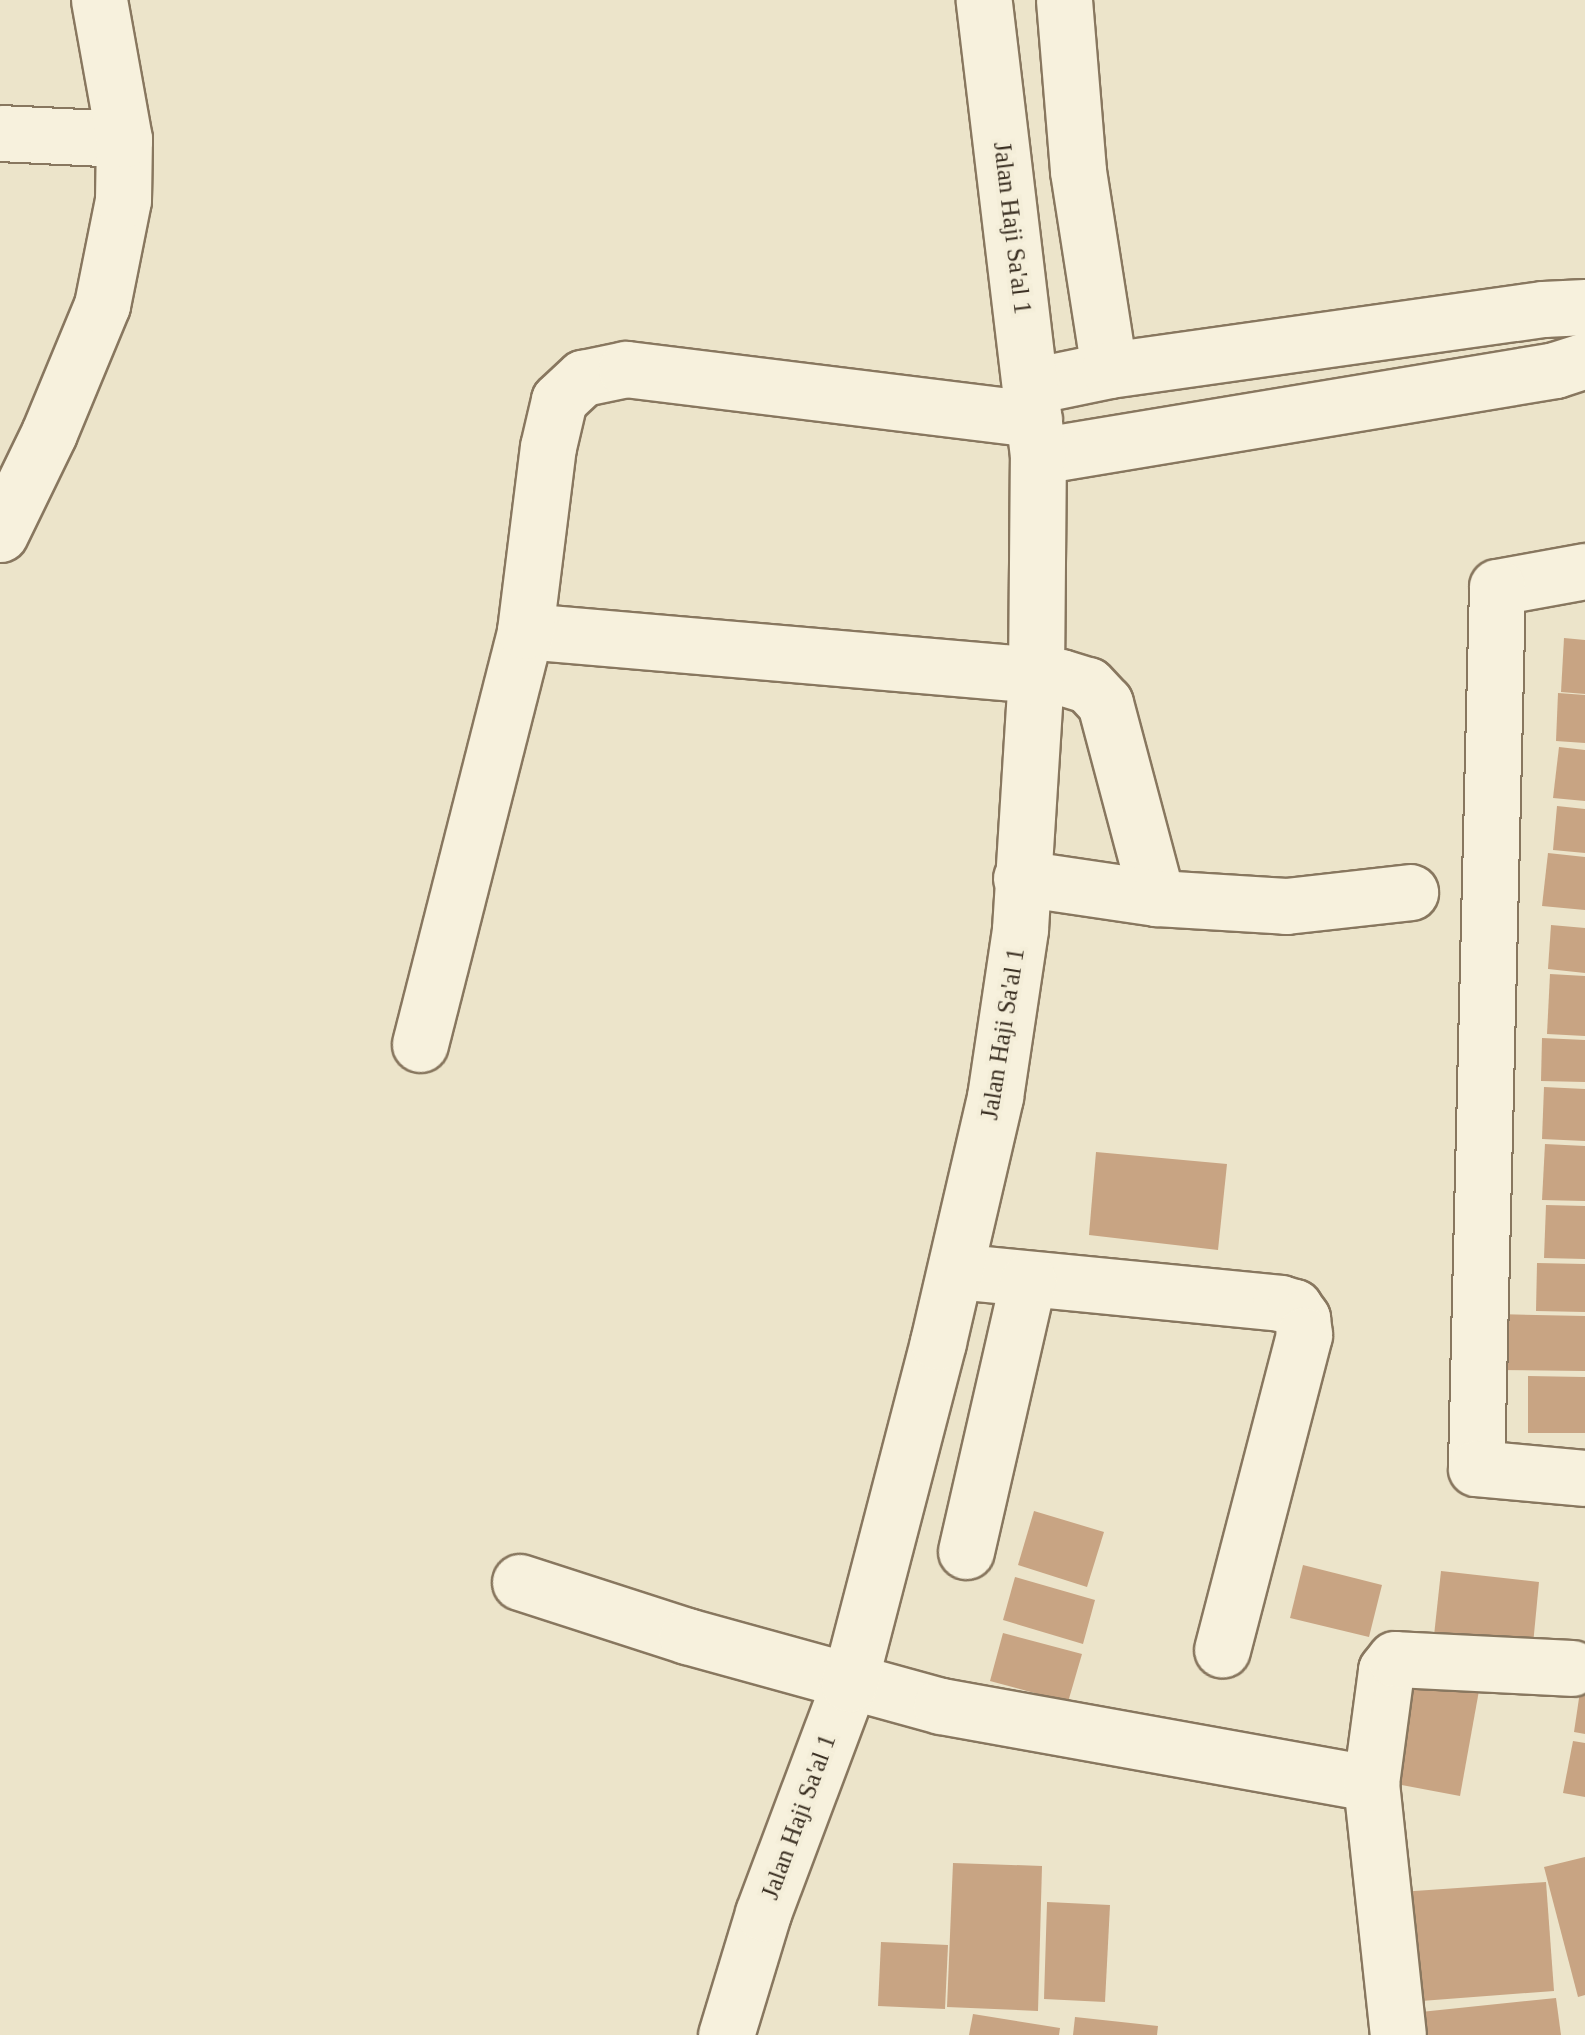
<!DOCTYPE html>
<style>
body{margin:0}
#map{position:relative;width:1585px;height:2035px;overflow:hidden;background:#ece4ca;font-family:Georgia,serif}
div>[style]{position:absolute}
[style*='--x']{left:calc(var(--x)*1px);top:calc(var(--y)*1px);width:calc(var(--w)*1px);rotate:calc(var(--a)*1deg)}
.building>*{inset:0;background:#c8a483}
.roads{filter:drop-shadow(2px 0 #88775f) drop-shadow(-2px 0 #88775f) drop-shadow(0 2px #88775f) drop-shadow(0 -2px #88775f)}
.minor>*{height:55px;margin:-27.5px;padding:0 27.5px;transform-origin:27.5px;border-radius:27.5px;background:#f7f1dd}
span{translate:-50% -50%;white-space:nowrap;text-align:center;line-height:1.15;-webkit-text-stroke:8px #f4eed9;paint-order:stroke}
.street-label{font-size:25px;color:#3a2f22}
</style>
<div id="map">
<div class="building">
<div style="clip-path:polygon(1564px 638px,1585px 640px,1585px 694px,1561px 692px)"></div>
<div style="clip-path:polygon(1558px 693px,1585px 695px,1585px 743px,1556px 741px)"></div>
<div style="clip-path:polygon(1559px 747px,1585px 750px,1585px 801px,1553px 798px)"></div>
<div style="clip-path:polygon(1557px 806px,1585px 809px,1585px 853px,1553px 850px)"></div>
<div style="clip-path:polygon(1548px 853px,1585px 857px,1585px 910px,1542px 906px)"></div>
<div style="clip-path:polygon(1551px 925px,1585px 928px,1585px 973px,1548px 969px)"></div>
<div style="clip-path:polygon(1550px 974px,1585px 976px,1585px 1036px,1547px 1034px)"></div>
<div style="clip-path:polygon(1542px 1038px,1585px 1040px,1585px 1082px,1541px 1081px)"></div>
<div style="clip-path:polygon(1544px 1087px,1585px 1089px,1585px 1141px,1542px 1139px)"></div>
<div style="clip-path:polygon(1545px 1144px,1585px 1146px,1585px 1201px,1542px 1200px)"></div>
<div style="clip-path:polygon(1096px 1152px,1227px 1164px,1218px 1250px,1089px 1235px)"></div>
<div style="clip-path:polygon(1546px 1205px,1585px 1206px,1585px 1259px,1544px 1258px)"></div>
<div style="clip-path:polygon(1537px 1263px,1585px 1264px,1585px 1312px,1536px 1311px)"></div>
<div style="clip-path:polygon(1496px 1314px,1585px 1316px,1585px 1371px,1496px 1370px)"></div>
<div style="clip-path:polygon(1528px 1376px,1585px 1377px,1585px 1433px,1528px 1433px)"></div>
<div style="clip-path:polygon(1034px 1511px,1104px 1532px,1087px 1587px,1018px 1565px)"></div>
<div style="clip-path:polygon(1303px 1565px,1382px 1585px,1369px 1637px,1290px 1618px)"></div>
<div style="clip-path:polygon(1441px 1571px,1539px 1582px,1532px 1655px,1433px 1645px)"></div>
<div style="clip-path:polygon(1015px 1577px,1095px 1600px,1083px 1644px,1003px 1620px)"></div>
<div style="clip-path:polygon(1003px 1633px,1082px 1654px,1068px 1702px,990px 1681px)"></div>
<div style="clip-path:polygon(1410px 1672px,1480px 1685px,1460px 1796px,1391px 1783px)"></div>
<div style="clip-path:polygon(1582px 1678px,1585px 1678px,1585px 1734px,1574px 1732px)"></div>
<div style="clip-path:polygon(1573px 1741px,1585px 1743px,1585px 1797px,1563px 1793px)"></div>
<div style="clip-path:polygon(1585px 1857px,1585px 1995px,1578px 1997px,1544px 1867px)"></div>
<div style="clip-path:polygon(953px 1863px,1042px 1866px,1038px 2011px,947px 2007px)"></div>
<div style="clip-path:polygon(1546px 1882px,1554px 1991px,1408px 2002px,1400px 1892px)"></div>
<div style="clip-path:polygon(1047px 1902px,1110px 1905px,1105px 2002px,1044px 1999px)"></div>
<div style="clip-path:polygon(881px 1942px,948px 1945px,945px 2009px,878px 2006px)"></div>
<div style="clip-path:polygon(1556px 1998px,1561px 2035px,1414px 2035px,1411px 2013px)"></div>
<div style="clip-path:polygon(973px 2014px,1060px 2028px,1059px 2035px,969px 2035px)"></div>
<div style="clip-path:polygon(1075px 2017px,1158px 2026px,1157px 2035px,1073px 2035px)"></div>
</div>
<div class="roads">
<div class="minor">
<div style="--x:1064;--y:0;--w:172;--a:85.3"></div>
<div style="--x:1078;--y:171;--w:201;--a:81.1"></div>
<div style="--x:0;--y:133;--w:124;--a:2.8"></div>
<div style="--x:1032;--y:386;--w:79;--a:-11.7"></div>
<div style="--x:1109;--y:370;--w:438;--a:-8"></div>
<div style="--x:1543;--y:309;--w:42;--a:-2.7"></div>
<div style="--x:1038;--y:456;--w:524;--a:-9.44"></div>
<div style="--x:1555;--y:370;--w:32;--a:-18"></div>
<div style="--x:0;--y:534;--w:112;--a:-64.1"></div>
<div style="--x:49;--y:433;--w:139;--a:-67.5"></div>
<div style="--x:102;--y:305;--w:107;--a:-78.7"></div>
<div style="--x:123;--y:200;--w:61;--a:-89.1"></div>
<div style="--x:124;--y:139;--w:141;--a:-100.2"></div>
<div style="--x:1585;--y:571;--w:89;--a:169.7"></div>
<div style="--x:1497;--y:587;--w:881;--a:91.37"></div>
<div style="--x:1476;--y:1468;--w:109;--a:5.2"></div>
<div style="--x:525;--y:631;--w:538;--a:4.91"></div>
<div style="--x:1061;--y:677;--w:28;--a:17"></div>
<div style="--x:1088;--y:685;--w:25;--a:47"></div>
<div style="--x:1105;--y:703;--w:202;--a:75.1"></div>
<div style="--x:1021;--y:878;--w:137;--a:8.4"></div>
<div style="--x:1157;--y:898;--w:129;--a:3.5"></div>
<div style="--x:1286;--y:906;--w:125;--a:-6.4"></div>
<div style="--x:420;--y:1044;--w:426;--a:-75.7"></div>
<div style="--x:525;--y:631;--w:185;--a:-82.9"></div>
<div style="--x:548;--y:447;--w:48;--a:-76.8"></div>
<div style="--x:559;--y:400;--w:33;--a:-43"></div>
<div style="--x:583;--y:378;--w:44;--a:-11.8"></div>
<div style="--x:626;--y:369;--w:411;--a:7"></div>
<div style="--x:955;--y:1271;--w:327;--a:5.6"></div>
<div style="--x:1280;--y:1303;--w:15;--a:16"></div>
<div style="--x:1294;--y:1307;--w:14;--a:54"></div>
<div style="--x:1302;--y:1318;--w:17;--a:83"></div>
<div style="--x:1304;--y:1335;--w:325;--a:104.6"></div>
<div style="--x:966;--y:1551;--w:278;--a:-77.1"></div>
<div style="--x:520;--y:1582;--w:176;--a:17.9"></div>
<div style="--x:687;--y:1636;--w:263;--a:15.4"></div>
<div style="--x:941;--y:1706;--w:437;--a:10.2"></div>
<div style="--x:1371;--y:1783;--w:253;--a:83.9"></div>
<div style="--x:1371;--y:1783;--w:114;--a:-82.4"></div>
<div style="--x:1386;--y:1670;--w:14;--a:-51"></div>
<div style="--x:1395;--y:1659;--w:177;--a:2.9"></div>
<div style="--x:726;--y:2035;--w:127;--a:-73.1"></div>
<div style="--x:763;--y:1913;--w:245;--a:-69.4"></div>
<div style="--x:849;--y:1684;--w:353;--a:-75.4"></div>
<div style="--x:938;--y:1342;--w:252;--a:-76.9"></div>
<div style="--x:995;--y:1097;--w:170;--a:-81.5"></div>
<div style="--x:1020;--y:929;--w:253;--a:-86.4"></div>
<div style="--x:1036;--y:677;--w:221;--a:-89.5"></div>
<div style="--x:1038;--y:456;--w:459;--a:-96.8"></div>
</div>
</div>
<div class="street-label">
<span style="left:1012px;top:228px;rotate:83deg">Jalan Haji Sa'al 1</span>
<span style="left:1003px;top:1034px;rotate:-81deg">Jalan Haji Sa'al 1</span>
<span style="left:799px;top:1817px;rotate:-70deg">Jalan Haji Sa'al 1</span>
</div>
</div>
